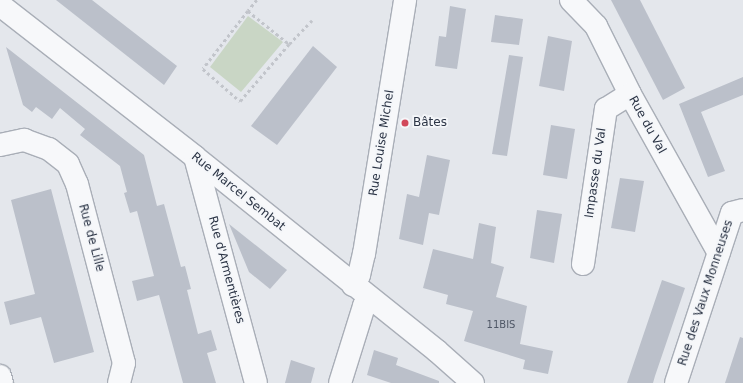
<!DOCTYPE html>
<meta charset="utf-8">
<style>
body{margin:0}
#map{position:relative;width:743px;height:383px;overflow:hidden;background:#e4e7ec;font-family:"DejaVu Sans",sans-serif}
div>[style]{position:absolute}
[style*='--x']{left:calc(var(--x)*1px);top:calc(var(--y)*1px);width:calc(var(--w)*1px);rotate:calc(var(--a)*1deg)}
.green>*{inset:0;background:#c9d6c5}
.building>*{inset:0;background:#bbc0ca}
.path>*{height:2.5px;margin-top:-1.25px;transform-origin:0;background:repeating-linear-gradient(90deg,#c2c5cb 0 3px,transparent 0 6px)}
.roads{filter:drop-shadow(1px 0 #a9aeb7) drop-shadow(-1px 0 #a9aeb7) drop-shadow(0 1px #a9aeb7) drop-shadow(0 -1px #a9aeb7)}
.minor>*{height:22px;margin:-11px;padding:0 11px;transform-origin:11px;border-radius:11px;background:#f7f8fa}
.dots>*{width:11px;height:11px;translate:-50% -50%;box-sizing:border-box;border:2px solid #f4f6f9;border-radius:50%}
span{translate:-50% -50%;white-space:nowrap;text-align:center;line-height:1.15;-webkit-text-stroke:3.5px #f4f6f9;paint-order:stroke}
.number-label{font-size:10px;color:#4f5766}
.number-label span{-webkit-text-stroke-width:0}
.poi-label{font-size:12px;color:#2b3445}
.left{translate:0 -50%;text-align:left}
.street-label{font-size:12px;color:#2b3445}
</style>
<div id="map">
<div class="green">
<div style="clip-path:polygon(248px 16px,283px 42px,241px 92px,210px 67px)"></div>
</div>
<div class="building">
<div style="clip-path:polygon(56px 0,92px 0,177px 66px,164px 85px)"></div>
<div style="clip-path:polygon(611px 0,640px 0,685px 88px,663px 100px)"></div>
<div style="clip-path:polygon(450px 6px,466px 9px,457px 69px,435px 66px,439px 36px,446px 37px)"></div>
<div style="clip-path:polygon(495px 15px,523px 19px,519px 45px,491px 42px)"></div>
<div style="clip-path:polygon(548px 36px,572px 41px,564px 91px,539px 86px)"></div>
<div style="clip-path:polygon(313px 46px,337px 67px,277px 145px,251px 126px)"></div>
<div style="clip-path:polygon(6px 47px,144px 155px,157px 206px,164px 204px,181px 267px,185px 266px,191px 289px,187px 290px,198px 334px,211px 330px,217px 350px,207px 353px,216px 383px,183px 383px,159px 295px,137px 301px,132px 281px,154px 276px,137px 211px,130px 213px,124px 193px,127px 192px,120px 166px,80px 135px,85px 129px,60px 108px,52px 119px,36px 107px,32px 112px,23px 105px)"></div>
<div style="clip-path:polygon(509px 55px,523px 57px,507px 156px,492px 154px)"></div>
<div style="clip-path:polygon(743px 77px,743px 95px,701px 112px,725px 171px,708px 177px,679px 104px)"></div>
<div style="clip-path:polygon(551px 125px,575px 129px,567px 179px,543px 175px)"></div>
<div style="clip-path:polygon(427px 155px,450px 160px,439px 215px,429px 213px,423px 245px,399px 239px,407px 194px,419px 197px)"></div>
<div style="clip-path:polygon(620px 178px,644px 181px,635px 232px,611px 228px)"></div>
<div style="clip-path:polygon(51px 189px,94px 352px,54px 363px,41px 317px,10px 325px,4px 302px,35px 294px,11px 200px)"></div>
<div style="clip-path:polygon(537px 210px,562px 214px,554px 263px,530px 258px)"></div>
<div style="clip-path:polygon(479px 223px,496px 227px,491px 263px,504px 267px,496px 297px,527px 306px,520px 344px,553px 351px,548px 374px,523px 369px,525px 360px,464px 341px,473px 311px,446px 304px,448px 295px,423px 288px,433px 249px,473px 259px)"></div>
<div style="clip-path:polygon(229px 224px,287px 270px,270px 289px,249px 272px)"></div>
<div style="clip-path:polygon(662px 280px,685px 288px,655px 376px,653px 383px,627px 383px)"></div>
<div style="clip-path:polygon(740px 337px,743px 338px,743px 383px,725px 383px)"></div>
<div style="clip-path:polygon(374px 350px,398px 358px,396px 365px,439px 381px,439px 383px,391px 383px,367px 375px)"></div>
<div style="clip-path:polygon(291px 360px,315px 368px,311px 383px,285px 383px)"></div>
</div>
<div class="path">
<div style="--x:257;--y:0;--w:14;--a:129"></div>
<div style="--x:248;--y:11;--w:53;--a:38.8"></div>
<div style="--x:289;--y:44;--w:33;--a:-46"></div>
<div style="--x:248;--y:11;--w:73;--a:127.8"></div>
<div style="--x:203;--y:69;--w:49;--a:40.9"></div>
<div style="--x:240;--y:101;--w:75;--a:-49.3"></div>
</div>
<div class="roads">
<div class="minor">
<div style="--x:571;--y:0;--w:36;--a:46"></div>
<div style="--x:596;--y:26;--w:76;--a:63.4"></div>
<div style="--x:630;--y:94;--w:182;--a:60.8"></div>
<div style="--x:0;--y:5;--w:247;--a:37.9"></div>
<div style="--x:195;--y:157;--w:310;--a:38.7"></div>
<div style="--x:437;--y:351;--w:48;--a:41.6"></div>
<div style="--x:0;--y:145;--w:25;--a:-12"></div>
<div style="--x:24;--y:140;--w:27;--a:20"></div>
<div style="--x:49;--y:149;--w:24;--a:38"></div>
<div style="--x:68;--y:164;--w:22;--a:66"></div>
<div style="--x:77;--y:184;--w:185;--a:75.3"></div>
<div style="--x:124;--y:363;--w:21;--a:104"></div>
<div style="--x:195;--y:157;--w:234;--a:74.9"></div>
<div style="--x:583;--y:264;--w:157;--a:-81.6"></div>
<div style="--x:606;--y:109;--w:28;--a:-32"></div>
<div style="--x:353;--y:285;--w:12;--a:-59"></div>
<div style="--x:359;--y:275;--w:22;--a:-77"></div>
<div style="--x:364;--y:254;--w:257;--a:-80.8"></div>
<div style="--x:0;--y:376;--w:7;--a:74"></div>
<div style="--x:340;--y:383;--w:81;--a:-72.7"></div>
<div style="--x:364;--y:306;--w:10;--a:-66"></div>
<div style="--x:676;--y:383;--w:179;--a:-71.8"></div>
<div style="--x:732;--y:213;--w:11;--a:-15"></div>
</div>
</div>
<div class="dots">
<div style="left:405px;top:123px;background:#d1495b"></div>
</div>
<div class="number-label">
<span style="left:501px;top:325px">11BIS</span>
</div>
<div class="poi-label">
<span class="left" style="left:413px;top:123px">Bâtes</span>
</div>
<div class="street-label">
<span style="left:647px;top:125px;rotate:61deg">Rue du Val</span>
<span style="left:382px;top:143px;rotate:-81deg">Rue Louise Michel</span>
<span style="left:596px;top:173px;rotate:-82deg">Impasse du Val</span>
<span style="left:238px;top:192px;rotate:39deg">Rue Marcel Sembat</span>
<span style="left:91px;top:238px;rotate:75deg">Rue de Lille</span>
<span style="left:226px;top:270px;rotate:75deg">Rue d'Armentières</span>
<span style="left:706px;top:293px;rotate:-72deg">Rue des Vaux Monneuses</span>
</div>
</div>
